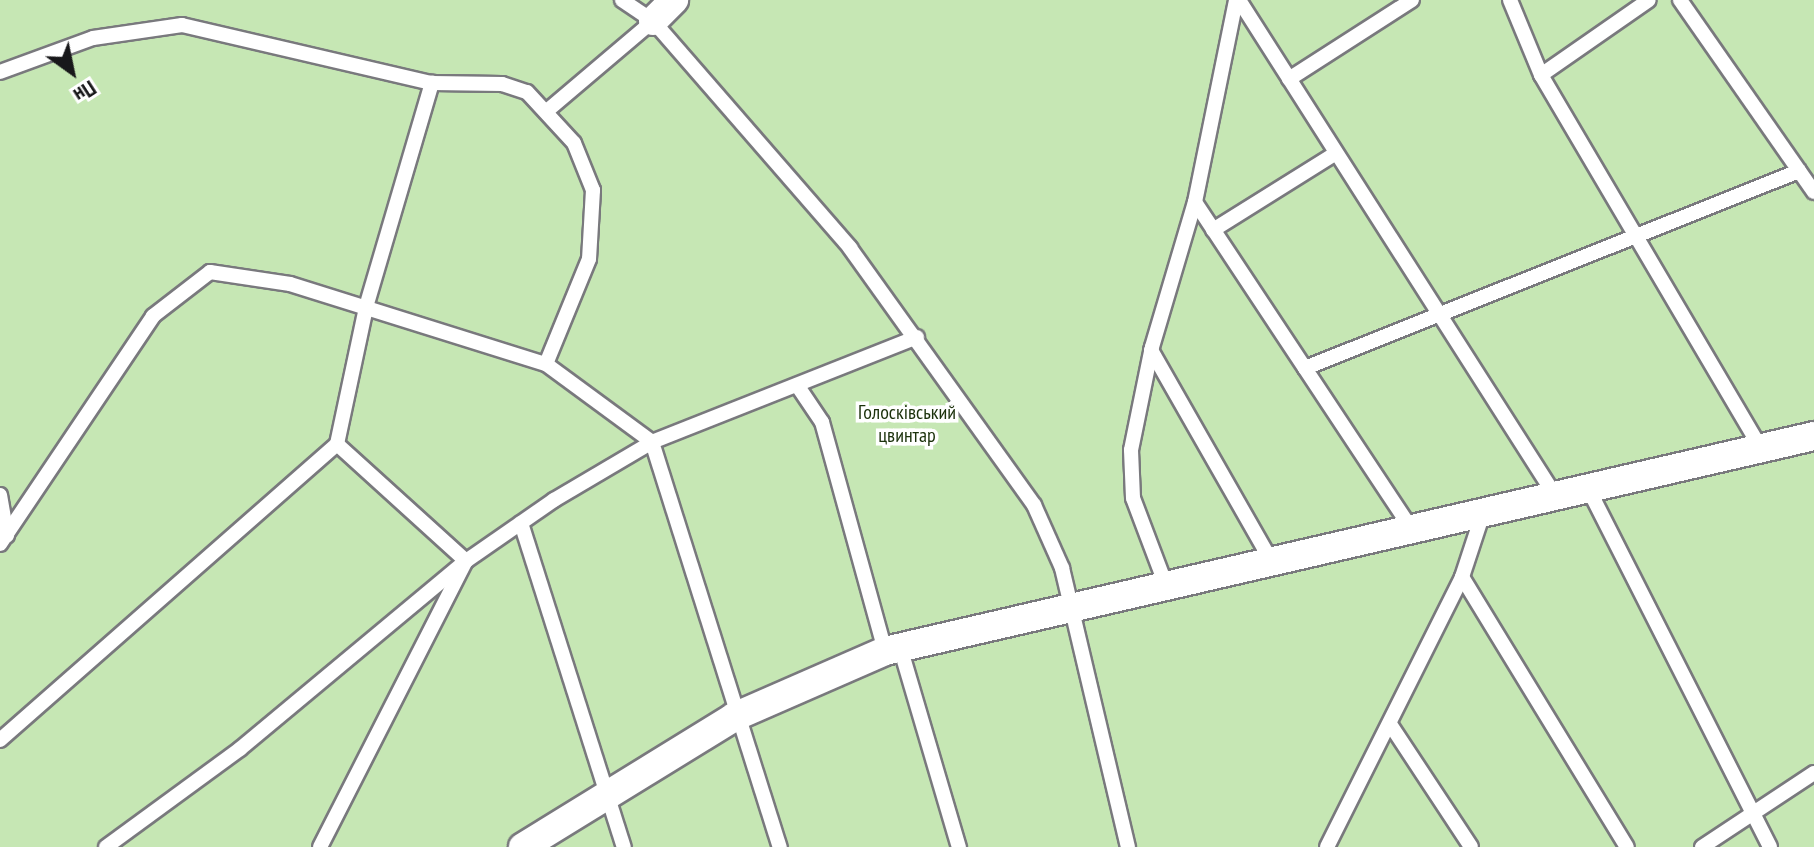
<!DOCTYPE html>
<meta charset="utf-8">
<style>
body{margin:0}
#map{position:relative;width:1814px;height:847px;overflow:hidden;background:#f5f5fa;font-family:"PT Sans Narrow",sans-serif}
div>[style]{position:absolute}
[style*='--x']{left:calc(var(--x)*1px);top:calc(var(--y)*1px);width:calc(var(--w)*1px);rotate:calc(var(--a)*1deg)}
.green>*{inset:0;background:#c6e7b4}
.roads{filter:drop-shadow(2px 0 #79797d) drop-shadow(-2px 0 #79797d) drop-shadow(0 2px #79797d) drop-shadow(0 -2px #79797d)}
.lane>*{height:14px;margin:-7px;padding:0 7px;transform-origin:7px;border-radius:7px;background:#fff}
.street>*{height:28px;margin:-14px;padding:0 14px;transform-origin:14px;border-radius:14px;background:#fff}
span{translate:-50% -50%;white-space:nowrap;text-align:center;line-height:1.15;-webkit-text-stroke:7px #fff;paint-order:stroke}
.park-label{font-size:20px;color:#1b310b}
.north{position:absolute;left:32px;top:32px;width:80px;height:80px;-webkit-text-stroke:6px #fff;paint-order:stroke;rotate:147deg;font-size:22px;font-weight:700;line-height:32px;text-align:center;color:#18181a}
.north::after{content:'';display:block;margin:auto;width:28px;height:36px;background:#18181a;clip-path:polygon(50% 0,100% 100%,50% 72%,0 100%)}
</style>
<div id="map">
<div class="green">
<div style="clip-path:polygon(0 0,1814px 0,1814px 847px,0 847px)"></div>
</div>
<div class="roads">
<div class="lane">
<div style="--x:622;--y:0;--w:37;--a:34"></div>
<div style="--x:653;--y:21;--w:301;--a:49"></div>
<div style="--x:850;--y:248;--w:316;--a:54.4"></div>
<div style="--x:1034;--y:505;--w:69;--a:66"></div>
<div style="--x:1062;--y:568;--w:287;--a:76.7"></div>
<div style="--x:1239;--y:0;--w:589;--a:57.47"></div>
<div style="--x:1510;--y:0;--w:81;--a:67.5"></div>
<div style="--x:1541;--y:75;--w:434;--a:59.5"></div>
<div style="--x:1680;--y:0;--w:234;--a:55.1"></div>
<div style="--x:0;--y:72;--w:99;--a:-20.1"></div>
<div style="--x:93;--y:38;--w:90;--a:-8.3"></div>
<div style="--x:182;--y:25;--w:257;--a:13.1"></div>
<div style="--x:432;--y:83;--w:70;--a:0.8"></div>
<div style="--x:502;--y:84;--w:26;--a:18"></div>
<div style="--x:527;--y:92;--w:69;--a:47.3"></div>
<div style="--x:574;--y:143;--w:51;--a:68"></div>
<div style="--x:593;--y:190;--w:69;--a:93.3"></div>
<div style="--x:589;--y:259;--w:113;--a:112.3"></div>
<div style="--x:1541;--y:75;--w:131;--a:-34.8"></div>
<div style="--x:1289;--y:79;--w:146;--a:-32.7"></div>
<div style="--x:548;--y:110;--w:138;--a:-40.3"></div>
<div style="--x:1195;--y:202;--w:395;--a:56.5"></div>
<div style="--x:1213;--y:230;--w:145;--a:-32"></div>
<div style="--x:1151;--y:350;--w:246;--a:60.3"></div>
<div style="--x:1305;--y:368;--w:532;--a:-21.74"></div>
<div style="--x:797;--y:385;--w:45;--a:56"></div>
<div style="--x:822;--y:422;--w:238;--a:74.6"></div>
<div style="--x:1589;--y:490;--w:400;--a:63.1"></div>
<div style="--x:0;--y:495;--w:41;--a:80.1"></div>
<div style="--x:521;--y:523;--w:340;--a:72.4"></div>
<div style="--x:0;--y:544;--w:275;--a:-56.1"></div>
<div style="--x:153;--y:316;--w:72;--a:-37.7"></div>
<div style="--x:210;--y:272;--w:81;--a:8.5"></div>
<div style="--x:290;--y:284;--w:268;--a:17.4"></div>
<div style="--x:546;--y:364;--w:132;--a:36.3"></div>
<div style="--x:652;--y:442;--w:425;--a:72.5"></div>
<div style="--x:1462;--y:577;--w:316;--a:58.6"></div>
<div style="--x:1167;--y:588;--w:96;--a:-110.7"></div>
<div style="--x:1133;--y:498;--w:48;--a:-92.4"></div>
<div style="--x:1131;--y:450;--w:105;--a:-78.5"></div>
<div style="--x:1152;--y:347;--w:151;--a:-73.5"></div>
<div style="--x:1195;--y:202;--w:206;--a:-78.5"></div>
<div style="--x:900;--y:647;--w:209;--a:73.6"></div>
<div style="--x:1390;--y:724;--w:147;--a:56.6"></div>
<div style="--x:0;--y:740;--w:449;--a:-41.3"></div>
<div style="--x:337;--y:444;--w:140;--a:-78"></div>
<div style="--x:366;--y:307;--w:234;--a:-73.6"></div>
<div style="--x:106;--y:847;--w:166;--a:-36.2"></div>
<div style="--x:240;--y:749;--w:294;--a:-39.8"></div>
<div style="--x:466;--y:561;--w:107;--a:-34.7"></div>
<div style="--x:554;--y:500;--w:114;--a:-30.6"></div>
<div style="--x:652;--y:442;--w:285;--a:-21.6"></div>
<div style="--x:320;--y:847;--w:321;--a:-63"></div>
<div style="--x:466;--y:561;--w:174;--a:-137.8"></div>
<div style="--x:1327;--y:847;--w:302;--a:-63.4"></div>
<div style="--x:1462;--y:577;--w:64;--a:-71.8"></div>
<div style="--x:1702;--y:847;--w:134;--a:-33.5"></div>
</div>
<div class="street">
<div style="--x:653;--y:21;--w:30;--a:-45"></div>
<div style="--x:523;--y:847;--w:248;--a:-31.6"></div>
<div style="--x:734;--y:717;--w:165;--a:-23.6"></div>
<div style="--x:885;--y:651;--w:954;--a:-13.03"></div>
</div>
</div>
<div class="park-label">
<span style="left:907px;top:424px">Голосківський<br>цвинтар</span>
</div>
<div class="north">Пн</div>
</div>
